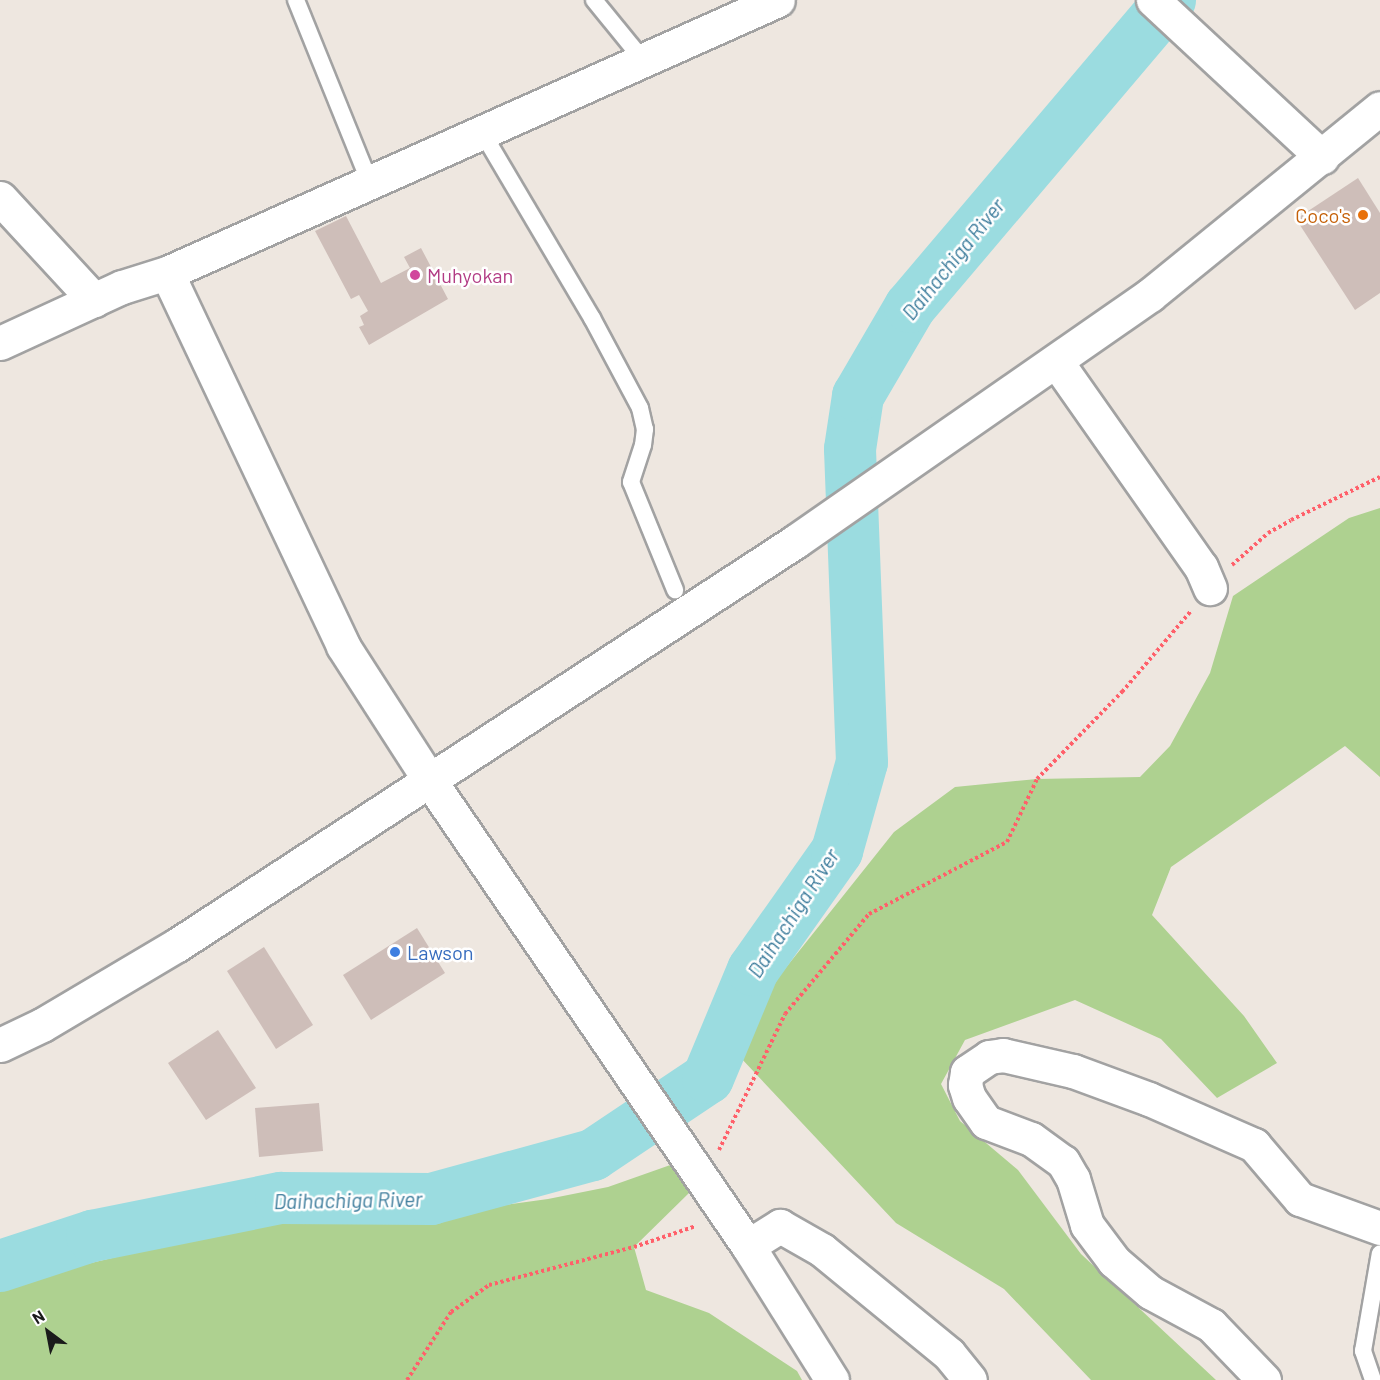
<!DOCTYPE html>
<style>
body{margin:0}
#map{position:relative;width:1380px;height:1380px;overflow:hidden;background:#eee7e0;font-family:Barlow,sans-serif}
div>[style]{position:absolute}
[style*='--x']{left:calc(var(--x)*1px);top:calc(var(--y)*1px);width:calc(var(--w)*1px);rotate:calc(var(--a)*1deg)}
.forest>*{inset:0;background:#aed190}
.river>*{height:52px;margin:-26px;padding:0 26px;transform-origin:26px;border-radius:26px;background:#9bdce0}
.building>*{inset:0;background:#cebeb9}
.path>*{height:4px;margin-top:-2px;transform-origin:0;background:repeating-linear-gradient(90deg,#ff606a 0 3px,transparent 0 6px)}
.roads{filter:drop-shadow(2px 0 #a2a2a2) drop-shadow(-2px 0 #a2a2a2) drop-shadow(0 2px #a2a2a2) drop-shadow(0 -2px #a2a2a2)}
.service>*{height:16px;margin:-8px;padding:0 8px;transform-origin:8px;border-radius:8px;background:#fff}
.minor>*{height:33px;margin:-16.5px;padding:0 16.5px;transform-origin:16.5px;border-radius:16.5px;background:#fff}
.tertiary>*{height:33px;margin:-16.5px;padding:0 16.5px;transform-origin:16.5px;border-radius:16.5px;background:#fff}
.dots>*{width:16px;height:16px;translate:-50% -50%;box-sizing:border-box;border:3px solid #fff;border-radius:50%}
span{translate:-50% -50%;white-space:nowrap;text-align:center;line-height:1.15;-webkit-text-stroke:5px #fff;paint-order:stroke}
.food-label{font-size:20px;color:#c56008}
.right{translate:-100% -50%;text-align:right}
.hotel-label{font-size:20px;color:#b23c85}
.left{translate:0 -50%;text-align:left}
.shop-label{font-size:20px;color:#366cbe}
.water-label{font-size:21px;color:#397a9a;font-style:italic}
.north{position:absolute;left:18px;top:1302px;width:60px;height:60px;-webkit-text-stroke:4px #fff;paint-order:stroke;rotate:328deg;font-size:16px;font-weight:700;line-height:24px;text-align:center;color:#1b1b1b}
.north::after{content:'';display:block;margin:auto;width:21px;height:27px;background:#1b1b1b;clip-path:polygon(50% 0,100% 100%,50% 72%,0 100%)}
</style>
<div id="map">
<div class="forest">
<div style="clip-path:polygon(1380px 508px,1380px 777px,1345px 746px,1171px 867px,1152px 915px,1244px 1016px,1277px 1063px,1217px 1098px,1161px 1039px,1075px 1000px,965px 1040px,941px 1084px,960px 1121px,1018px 1170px,1081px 1254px,1216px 1380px,1091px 1380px,1004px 1289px,896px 1223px,740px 1057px,776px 980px,894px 832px,955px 787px,1037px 779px,1140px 777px,1170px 746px,1210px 673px,1233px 596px,1349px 518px)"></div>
<div style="clip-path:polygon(676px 1163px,689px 1193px,634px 1247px,646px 1290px,709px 1313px,797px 1371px,802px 1380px,0 1380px,0 1286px,7px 1283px,288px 1216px,430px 1215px,548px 1199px,608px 1187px)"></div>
</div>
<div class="river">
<div style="--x:0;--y:1266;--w:97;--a:-18.1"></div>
<div style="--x:92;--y:1236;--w:193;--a:-11.4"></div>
<div style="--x:281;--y:1198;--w:150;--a:0.4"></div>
<div style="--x:431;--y:1199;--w:168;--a:-15.2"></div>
<div style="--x:593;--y:1155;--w:138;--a:-33.8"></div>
<div style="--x:708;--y:1078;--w:117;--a:-67.4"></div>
<div style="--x:753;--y:970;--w:146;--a:-54.8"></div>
<div style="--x:837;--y:851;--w:92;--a:-74.3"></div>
<div style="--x:862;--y:762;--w:313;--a:-92.2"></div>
<div style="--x:850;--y:449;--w:54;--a:-81.4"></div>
<div style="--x:858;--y:396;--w:103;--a:-59.7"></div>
<div style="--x:910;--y:307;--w:402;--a:-49.7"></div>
</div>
<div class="building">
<div style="clip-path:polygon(1358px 178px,1380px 213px,1380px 293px,1355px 310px,1296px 219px)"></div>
<div style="clip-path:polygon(346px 216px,381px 283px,410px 268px,404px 257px,421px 248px,448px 299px,369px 345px,359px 327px,364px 325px,360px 316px,368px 311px,359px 295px,351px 299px,315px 231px)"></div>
<div style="clip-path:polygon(417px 928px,445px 973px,371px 1020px,343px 975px)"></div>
<div style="clip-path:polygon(264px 947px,313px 1025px,276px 1049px,227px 971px)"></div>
<div style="clip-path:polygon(218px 1030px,256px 1088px,206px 1120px,168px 1063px)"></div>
<div style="clip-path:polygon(319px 1103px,323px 1151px,259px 1157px,255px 1108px)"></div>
</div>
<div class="path">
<div style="--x:1232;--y:565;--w:48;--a:-41.6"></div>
<div style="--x:1268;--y:533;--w:26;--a:-29"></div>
<div style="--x:1291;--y:520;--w:99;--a:-25.8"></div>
<div style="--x:719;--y:1150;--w:151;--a:-64.1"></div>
<div style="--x:785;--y:1014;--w:131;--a:-50"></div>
<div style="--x:869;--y:914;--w:156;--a:-27.6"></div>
<div style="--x:1007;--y:842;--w:70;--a:-64.5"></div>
<div style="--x:1037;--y:779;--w:122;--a:-45.7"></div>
<div style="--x:1122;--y:692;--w:106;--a:-49.6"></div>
<div style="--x:407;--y:1380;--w:81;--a:-57.1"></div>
<div style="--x:451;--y:1312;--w:47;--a:-35.4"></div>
<div style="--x:489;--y:1285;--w:150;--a:-14.7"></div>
<div style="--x:634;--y:1247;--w:65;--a:-18.7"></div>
</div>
<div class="roads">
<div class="service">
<div style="--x:296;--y:0;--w:197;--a:68"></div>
<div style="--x:594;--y:0;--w:77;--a:50.8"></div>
<div style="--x:482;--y:132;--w:216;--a:59.4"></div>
<div style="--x:592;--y:318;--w:102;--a:61.9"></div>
<div style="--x:640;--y:408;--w:22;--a:77"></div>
<div style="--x:645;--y:429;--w:16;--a:97"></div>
<div style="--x:643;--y:445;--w:39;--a:108"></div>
<div style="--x:631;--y:482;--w:117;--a:67.8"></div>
<div style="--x:1373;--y:1380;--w:31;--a:-109"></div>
<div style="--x:1363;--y:1351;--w:99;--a:-80.2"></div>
</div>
<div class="minor">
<div style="--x:1153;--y:0;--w:231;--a:42.9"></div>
<div style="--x:0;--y:198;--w:139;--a:47.3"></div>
<div style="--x:167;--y:273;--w:412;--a:64.7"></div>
<div style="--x:343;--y:646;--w:157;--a:57.2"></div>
<div style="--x:0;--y:343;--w:134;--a:-24.7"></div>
<div style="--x:122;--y:287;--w:47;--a:-17.3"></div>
<div style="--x:167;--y:273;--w:669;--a:-24.08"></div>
<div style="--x:1056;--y:361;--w:252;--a:54.9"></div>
<div style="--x:1201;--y:567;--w:23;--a:67"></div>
<div style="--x:748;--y:1246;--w:38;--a:-32"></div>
<div style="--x:780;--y:1226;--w:48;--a:29.7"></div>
<div style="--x:822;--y:1250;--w:164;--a:39.3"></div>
<div style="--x:949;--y:1354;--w:33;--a:51"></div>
<div style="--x:1264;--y:1380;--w:76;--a:-133.9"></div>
<div style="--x:1211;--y:1325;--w:69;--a:-151.6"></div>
<div style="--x:1150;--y:1292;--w:48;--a:-139.3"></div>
<div style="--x:1114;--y:1261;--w:45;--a:-126.9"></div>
<div style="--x:1087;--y:1225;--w:48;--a:-106.9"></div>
<div style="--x:1073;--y:1179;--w:20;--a:-120"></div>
<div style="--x:1063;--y:1162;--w:39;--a:-144"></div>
<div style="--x:1031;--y:1139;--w:48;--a:-159.3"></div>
<div style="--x:986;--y:1122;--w:29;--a:-125"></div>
<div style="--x:969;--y:1098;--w:14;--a:-107"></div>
<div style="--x:965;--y:1085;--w:13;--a:-81"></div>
<div style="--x:967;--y:1072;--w:27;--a:-34"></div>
<div style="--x:989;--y:1057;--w:14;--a:-8"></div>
<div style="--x:1003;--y:1055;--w:72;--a:12.9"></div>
<div style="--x:1073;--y:1071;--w:81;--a:20.2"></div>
<div style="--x:1149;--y:1099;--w:115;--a:23.7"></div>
<div style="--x:1254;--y:1145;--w:71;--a:49.6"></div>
<div style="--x:1300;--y:1199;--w:85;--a:19.9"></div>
</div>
<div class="tertiary">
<div style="--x:428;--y:778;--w:567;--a:55.64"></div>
<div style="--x:748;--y:1246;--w:158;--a:57.9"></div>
<div style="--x:0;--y:1045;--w:47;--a:-25.5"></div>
<div style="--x:42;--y:1025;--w:157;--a:-30.7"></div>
<div style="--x:177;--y:945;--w:739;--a:-33.13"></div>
<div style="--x:796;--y:541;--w:431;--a:-34.8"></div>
<div style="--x:1150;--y:295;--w:296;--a:-39.1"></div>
</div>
</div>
<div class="dots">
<div style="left:1363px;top:215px;background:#e8710a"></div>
<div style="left:415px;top:275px;background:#d1479c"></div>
<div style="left:395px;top:952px;background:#3f7fe0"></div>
</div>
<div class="food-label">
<span class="right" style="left:1351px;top:215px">Coco's</span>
</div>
<div class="hotel-label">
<span class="left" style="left:427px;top:275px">Muhyokan</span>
</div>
<div class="shop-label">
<span class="left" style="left:407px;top:952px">Lawson</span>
</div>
<div class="water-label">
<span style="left:953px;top:259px;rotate:-51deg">Daihachiga River</span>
<span style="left:793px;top:913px;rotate:-57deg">Daihachiga River</span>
<span style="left:348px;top:1200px;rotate:-1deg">Daihachiga River</span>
</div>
<div class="north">N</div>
</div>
